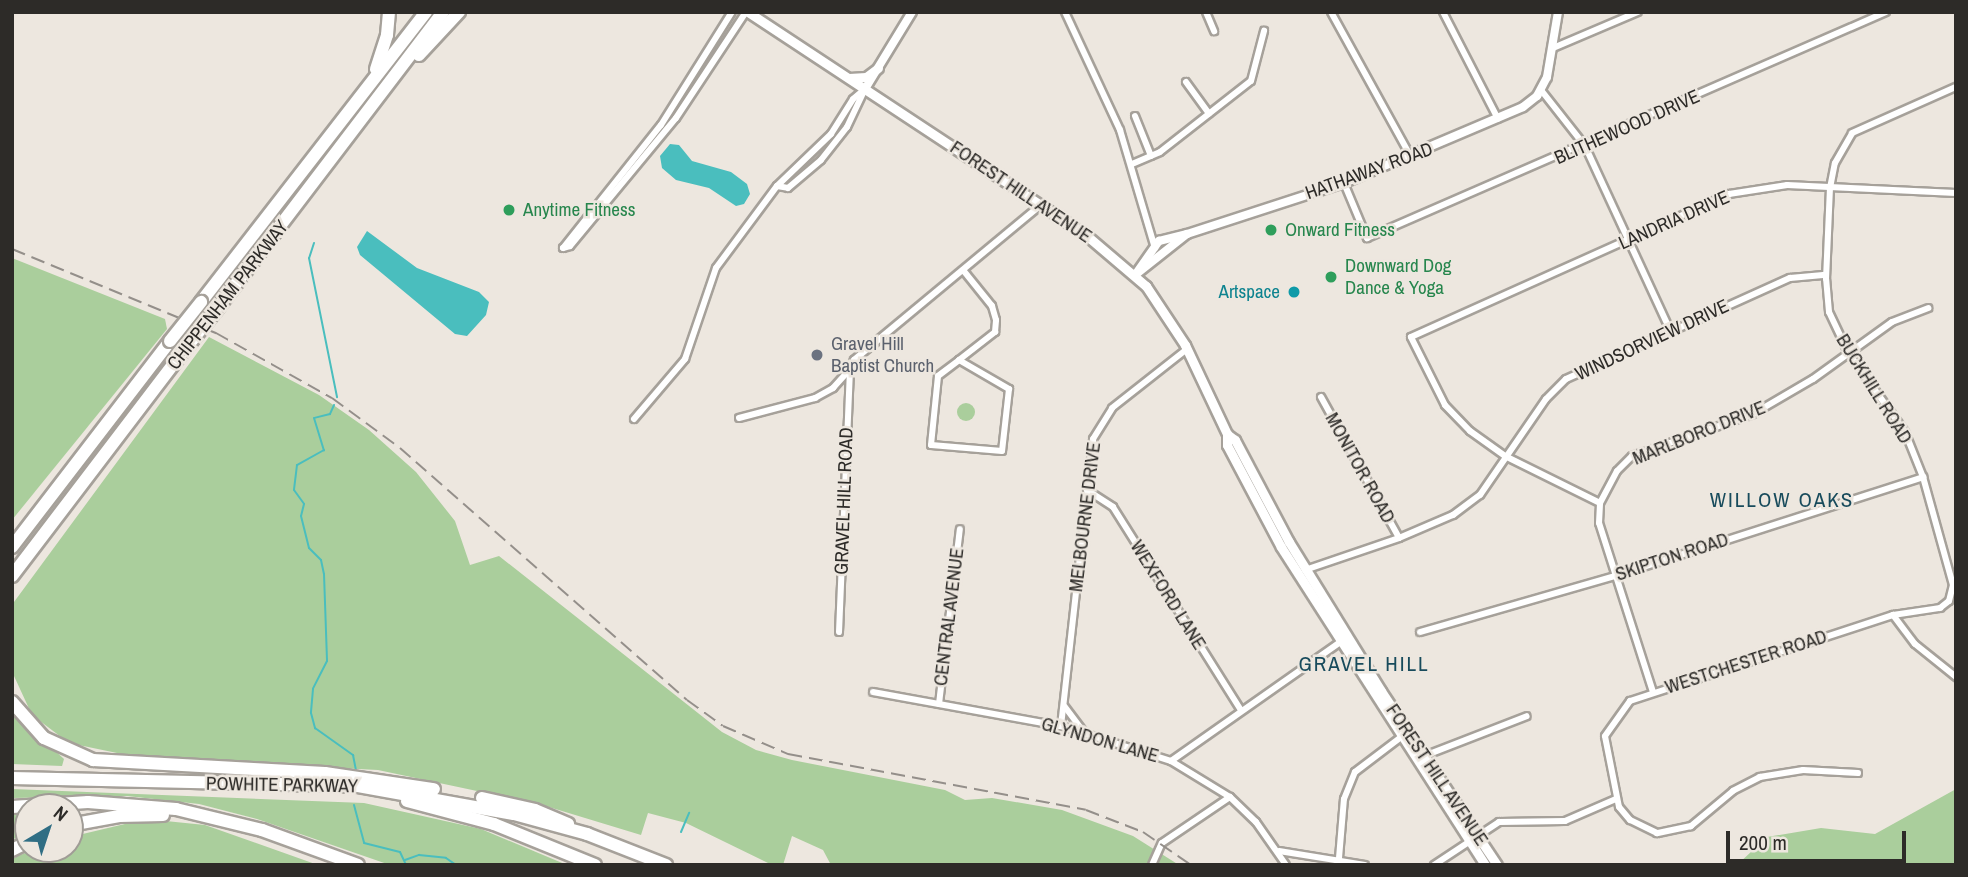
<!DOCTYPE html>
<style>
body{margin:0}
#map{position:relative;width:1968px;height:877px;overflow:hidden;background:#ede7df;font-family:"Archivo Narrow",sans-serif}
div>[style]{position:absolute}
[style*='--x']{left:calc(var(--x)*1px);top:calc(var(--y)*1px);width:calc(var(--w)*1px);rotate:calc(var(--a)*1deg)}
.green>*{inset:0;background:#aace9c}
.round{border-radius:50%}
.water>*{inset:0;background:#4abebe}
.stream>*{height:2px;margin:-1px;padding:0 1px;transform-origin:1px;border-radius:1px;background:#4abebe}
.roads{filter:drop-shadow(2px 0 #a6a19a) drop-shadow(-2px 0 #a6a19a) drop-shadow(0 2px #a6a19a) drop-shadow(0 -2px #a6a19a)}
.minor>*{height:6px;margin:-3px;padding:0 3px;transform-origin:3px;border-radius:3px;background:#fff}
.tertiary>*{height:8px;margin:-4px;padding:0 4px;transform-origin:4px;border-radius:4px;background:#fff}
.secondary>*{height:9px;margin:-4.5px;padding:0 4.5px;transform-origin:4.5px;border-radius:4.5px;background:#fff}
.motorway>*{height:12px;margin:-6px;padding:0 6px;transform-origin:6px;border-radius:6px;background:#fff}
.rail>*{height:2px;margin-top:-1px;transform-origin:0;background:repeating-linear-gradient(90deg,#948f8a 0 14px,transparent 0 21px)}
.bridges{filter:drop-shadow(2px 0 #a6a19a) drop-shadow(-2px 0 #a6a19a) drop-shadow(0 2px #a6a19a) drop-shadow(0 -2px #a6a19a)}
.motorway-bridge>*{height:12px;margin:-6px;padding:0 6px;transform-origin:6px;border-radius:6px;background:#fff}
.dots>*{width:19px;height:19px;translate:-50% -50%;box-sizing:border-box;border:4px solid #ede7df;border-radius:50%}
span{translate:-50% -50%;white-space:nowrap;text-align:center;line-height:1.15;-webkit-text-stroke:5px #ede7df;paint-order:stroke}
.street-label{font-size:19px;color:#2d2b28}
.leisure-label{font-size:19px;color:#27864d}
.left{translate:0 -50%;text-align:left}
.culture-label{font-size:19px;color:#0d838f}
.right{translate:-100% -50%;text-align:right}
.worship-label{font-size:19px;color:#5b616d}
.neighbourhood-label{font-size:21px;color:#184b5c;letter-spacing:2px}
.frame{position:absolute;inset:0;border:14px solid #2d2b28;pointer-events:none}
.north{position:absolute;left:14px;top:793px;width:70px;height:70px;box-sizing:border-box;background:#ede7df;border:2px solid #a09c96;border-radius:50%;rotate:39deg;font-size:19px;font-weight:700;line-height:28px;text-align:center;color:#2d2b28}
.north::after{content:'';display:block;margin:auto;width:24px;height:32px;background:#306e84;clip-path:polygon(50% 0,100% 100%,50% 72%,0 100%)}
.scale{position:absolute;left:1726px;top:831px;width:180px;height:32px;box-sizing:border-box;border:4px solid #2d2b28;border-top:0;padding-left:9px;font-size:21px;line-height:24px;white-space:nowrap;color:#2d2b28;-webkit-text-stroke:5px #ede7df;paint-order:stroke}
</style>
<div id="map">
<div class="green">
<div style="clip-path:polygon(12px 258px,165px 319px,167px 329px,12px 520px)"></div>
<div style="clip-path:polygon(209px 337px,319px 395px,369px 430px,416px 472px,455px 521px,470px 565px,499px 556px,722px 732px,756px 750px,792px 760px,945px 790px,965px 800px,992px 798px,1062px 810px,1133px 836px,1179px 865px,831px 865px,823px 850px,792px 836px,783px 865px,772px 865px,686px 823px,648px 813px,641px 835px,539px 804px,378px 770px,141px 758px,69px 743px,32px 715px,14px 676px,14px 602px)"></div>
<div class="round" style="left:957px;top:403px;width:18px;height:18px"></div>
<div style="clip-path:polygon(12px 711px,64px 759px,62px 766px,12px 764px)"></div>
<div style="clip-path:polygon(12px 789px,364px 803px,481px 829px,567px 865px,390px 865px,257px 819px,199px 804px,127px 796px,12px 798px)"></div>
<div style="clip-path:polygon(1956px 789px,1956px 865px,1737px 865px,1767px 837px,1821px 828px,1875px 834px)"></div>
<div style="clip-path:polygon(12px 813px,28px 813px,28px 831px,12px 840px)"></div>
<div style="clip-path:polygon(146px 819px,205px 825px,318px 865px,12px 865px,12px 859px,34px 849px,70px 849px,70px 837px)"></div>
</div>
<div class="water">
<div style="clip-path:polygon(670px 144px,679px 145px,692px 161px,731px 172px,747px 184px,750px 194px,744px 204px,736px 206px,709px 188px,676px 180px,662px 168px,660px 156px)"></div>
<div style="clip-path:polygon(367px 231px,417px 268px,479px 292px,489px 302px,486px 315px,467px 336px,455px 334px,360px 255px,357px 247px)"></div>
</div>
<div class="stream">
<div style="--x:314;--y:243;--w:16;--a:108"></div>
<div style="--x:309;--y:258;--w:142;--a:78.6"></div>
<div style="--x:334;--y:405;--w:10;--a:114"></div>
<div style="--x:330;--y:414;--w:16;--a:166"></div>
<div style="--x:314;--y:418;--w:34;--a:73"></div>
<div style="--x:324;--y:450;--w:31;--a:151"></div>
<div style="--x:297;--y:465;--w:25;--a:97"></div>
<div style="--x:294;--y:490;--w:17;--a:54"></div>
<div style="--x:304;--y:504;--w:12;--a:104"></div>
<div style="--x:301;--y:516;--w:33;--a:76"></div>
<div style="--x:309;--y:548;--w:17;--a:45"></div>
<div style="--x:321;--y:560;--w:14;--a:78"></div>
<div style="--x:324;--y:574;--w:87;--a:88"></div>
<div style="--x:327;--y:661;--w:31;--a:117"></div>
<div style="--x:313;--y:689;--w:24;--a:95"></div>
<div style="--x:311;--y:713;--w:16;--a:75"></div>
<div style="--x:315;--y:728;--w:47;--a:35.4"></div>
<div style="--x:353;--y:755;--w:15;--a:79"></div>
<div style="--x:354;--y:805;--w:39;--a:75"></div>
<div style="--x:364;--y:843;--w:37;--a:14"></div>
<div style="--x:400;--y:852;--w:14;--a:65"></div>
<div style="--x:681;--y:832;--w:21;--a:-67"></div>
<div style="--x:405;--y:860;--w:15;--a:-20"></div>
<div style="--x:419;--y:855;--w:27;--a:6"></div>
<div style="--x:446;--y:858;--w:12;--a:35"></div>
</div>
<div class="roads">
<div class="minor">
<div style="--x:1065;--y:12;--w:130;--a:65"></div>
<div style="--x:1120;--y:130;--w:123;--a:73.5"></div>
<div style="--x:1206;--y:12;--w:21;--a:67"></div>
<div style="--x:1331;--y:12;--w:166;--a:61.1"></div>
<div style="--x:1443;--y:12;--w:120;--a:62.8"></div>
<div style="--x:1553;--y:48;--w:92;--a:-23"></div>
<div style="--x:1186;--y:82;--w:39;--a:54"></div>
<div style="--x:1541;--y:90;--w:71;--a:51.8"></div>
<div style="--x:1585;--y:146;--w:203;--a:65.2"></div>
<div style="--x:1135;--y:116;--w:43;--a:68.2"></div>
<div style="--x:1132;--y:164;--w:30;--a:-23"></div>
<div style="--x:1160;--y:152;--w:115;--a:-38"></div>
<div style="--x:1251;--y:81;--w:52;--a:-75.4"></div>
<div style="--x:1344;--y:183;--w:60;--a:67.3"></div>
<div style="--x:1367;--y:238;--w:566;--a:-23.53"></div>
<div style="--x:777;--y:186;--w:11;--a:10"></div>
<div style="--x:788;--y:188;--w:43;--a:-40.3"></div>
<div style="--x:821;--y:160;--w:42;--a:-51.8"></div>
<div style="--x:847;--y:127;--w:42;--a:-64.7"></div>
<div style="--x:563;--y:248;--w:7;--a:-16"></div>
<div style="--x:570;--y:246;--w:166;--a:-50.4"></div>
<div style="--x:676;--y:118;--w:127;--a:-56.6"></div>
<div style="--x:563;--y:248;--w:157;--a:-51.5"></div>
<div style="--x:661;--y:125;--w:133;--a:-57.9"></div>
<div style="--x:959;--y:360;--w:58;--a:30.1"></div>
<div style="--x:1009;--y:389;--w:62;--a:96.4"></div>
<div style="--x:1002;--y:451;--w:71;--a:-175.2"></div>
<div style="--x:931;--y:445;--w:69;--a:-84.2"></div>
<div style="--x:938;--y:376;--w:26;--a:-37"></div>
<div style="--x:959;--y:360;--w:46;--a:-37.9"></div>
<div style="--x:995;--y:332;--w:12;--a:-85"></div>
<div style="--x:996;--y:320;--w:15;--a:-106"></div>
<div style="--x:992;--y:306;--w:46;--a:-128.9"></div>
<div style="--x:1321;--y:397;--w:161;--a:61"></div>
<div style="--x:739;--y:418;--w:79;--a:-14.7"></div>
<div style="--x:815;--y:398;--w:21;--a:-29"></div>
<div style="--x:833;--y:388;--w:25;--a:-48"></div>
<div style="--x:634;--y:419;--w:79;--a:-49.6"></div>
<div style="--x:685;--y:359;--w:96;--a:-71.2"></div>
<div style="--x:716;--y:268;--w:102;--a:-53.4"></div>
<div style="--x:777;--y:186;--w:75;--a:-43.9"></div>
<div style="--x:831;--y:134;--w:41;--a:-57.8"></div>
<div style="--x:853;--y:99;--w:16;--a:-40"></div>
<div style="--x:1087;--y:490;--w:31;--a:33"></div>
<div style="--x:1113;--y:507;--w:239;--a:57.8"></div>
<div style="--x:1600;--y:503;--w:106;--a:-153.7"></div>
<div style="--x:1505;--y:456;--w:43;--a:-144.5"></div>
<div style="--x:1470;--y:431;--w:36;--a:-134"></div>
<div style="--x:1445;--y:405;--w:76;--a:-116.6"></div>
<div style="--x:1411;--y:337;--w:349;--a:-24.2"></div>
<div style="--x:1729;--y:194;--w:59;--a:-8.8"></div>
<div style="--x:1787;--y:185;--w:169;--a:2.7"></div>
<div style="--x:1305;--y:570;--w:99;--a:-18.8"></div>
<div style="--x:1399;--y:538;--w:59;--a:-23.1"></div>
<div style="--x:1453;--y:515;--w:34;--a:-37"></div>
<div style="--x:1480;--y:495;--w:116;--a:-55.5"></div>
<div style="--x:1546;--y:399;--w:28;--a:-45"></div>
<div style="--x:1566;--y:379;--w:246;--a:-24.3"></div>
<div style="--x:1790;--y:278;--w:36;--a:-5"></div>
<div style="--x:1893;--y:615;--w:36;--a:53"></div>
<div style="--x:1915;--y:644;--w:53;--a:38.8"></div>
<div style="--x:839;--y:632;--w:263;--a:-87.6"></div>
<div style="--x:850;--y:369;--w:10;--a:-66"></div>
<div style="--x:854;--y:360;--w:243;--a:-39.7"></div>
<div style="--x:1420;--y:632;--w:203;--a:-16"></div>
<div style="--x:1615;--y:576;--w:324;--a:-17.8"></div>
<div style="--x:873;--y:692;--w:191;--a:10.3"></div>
<div style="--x:1061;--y:726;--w:115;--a:17.7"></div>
<div style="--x:1171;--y:761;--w:69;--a:31.4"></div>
<div style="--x:1230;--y:797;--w:36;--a:44"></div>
<div style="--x:1256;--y:822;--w:52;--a:55.1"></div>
<div style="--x:1653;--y:692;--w:177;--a:-107.7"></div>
<div style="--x:1599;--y:523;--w:20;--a:-87"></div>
<div style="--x:1600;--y:503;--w:36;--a:-62"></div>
<div style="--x:1617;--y:471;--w:21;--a:-45"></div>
<div style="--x:1632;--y:456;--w:128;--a:-19.1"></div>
<div style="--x:1753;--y:414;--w:69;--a:-30.3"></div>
<div style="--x:1813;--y:379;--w:97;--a:-35.8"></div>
<div style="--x:1892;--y:322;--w:39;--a:-21"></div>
<div style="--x:939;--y:704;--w:176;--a:-83.2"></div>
<div style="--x:1065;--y:707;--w:30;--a:53"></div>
<div style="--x:1061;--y:726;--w:289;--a:-83.6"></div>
<div style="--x:1093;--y:439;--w:36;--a:-58"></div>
<div style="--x:1112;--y:408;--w:95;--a:-38.2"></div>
<div style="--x:1424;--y:756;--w:110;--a:-21.2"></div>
<div style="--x:1171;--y:761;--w:210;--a:-35.1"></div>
<div style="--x:1858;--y:773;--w:55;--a:-176.9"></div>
<div style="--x:1803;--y:770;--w:44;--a:170.8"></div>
<div style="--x:1760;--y:777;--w:30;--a:153"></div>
<div style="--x:1733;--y:791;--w:55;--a:140.2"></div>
<div style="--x:1691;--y:826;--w:35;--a:168"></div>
<div style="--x:1657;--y:833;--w:30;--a:-154"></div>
<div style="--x:1630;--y:820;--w:17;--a:-130"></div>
<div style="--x:1619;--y:807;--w:72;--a:-101.2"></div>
<div style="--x:1605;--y:736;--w:43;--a:-54.5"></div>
<div style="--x:1630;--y:701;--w:277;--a:-18.1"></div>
<div style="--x:1893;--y:615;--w:48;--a:-8.5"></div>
<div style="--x:1940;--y:608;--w:11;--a:-38"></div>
<div style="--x:1949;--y:601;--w:16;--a:-76"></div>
<div style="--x:1953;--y:585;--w:112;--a:-105.5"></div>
<div style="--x:1923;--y:477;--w:48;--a:-111.8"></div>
<div style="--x:1905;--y:432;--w:98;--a:-125.5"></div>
<div style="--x:1848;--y:352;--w:44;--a:-115.4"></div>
<div style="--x:1829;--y:312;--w:33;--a:-95"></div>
<div style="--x:1826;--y:279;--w:91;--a:-87.5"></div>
<div style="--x:1830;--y:188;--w:25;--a:-79"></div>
<div style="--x:1835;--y:163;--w:34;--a:-60"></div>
<div style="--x:1852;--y:133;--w:114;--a:-23.9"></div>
<div style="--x:1279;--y:851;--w:87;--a:9.2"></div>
<div style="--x:1339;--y:858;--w:59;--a:-85.2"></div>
<div style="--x:1344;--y:799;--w:29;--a:-68"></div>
<div style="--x:1355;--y:772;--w:56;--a:-37.1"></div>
<div style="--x:1152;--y:865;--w:24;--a:-66"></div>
<div style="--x:1162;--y:843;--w:82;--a:-34.1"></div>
<div style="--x:1434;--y:865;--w:78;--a:-33.5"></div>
<div style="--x:1499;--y:822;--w:66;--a:-0.9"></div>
<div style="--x:1565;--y:821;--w:56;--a:-23.3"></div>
</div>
<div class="tertiary">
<div style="--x:865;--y:89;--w:90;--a:-58.6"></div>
<div style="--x:1135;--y:275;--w:66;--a:-38.3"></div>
<div style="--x:1187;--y:234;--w:165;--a:-18"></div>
<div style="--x:1344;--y:183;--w:194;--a:-23"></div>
<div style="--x:1523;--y:107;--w:18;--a:-38"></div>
<div style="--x:1537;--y:96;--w:21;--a:-62"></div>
<div style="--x:1547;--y:77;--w:66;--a:-80.4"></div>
<div style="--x:1135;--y:275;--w:42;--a:-54.8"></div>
<div style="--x:1159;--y:241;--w:29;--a:-14"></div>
</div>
<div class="secondary">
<div style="--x:748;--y:12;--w:405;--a:33.4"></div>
<div style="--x:1086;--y:235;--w:79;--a:40.4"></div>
<div style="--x:1146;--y:286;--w:71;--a:56.5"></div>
<div style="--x:1185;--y:345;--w:98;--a:64.7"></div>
<div style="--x:1227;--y:434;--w:11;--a:90"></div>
<div style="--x:1227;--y:445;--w:115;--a:62.1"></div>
<div style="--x:1281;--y:547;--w:378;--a:57.3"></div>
<div style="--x:849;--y:78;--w:17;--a:-3"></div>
<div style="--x:866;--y:77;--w:15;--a:-37"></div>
<div style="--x:1227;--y:434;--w:10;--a:37"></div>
<div style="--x:1235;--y:440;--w:115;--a:62.1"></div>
<div style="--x:1289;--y:542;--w:175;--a:58.3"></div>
<div style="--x:1381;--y:691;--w:209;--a:56.3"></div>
</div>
<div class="motorway">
<div style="--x:419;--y:55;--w:59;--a:-47.1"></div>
<div style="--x:376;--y:69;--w:36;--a:-72"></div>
<div style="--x:387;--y:35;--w:23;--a:-85"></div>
<div style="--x:201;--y:302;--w:367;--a:-52.2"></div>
<div style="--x:216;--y:310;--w:375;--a:-52.7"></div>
<div style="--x:12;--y:547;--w:260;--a:-52.5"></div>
<div style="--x:12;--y:576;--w:287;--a:-52.7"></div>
<div style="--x:12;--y:702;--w:48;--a:48.4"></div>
<div style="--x:44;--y:738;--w:54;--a:24.2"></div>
<div style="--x:93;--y:760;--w:232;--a:3.2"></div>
<div style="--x:325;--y:773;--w:110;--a:8.4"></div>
<div style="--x:12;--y:778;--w:346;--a:1.3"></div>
<div style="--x:358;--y:786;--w:158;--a:10.2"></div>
<div style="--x:514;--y:814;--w:76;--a:15.3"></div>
<div style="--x:587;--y:834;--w:85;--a:21.4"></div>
<div style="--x:482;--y:798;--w:54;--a:12.8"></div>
<div style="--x:535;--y:810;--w:36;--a:23"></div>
<div style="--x:407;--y:801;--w:90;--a:14.8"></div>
<div style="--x:494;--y:824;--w:109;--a:22.1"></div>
<div style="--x:12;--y:807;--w:76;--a:-3.8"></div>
<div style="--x:88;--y:802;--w:88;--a:4.5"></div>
<div style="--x:176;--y:809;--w:89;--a:13.7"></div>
<div style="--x:262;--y:830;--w:102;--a:20"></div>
<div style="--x:70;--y:825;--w:50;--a:-10.4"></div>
<div style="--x:119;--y:816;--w:44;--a:-1.3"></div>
<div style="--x:12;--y:850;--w:18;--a:-27"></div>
</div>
</div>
<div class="rail">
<div style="--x:12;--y:249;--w:221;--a:22.4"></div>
<div style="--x:216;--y:333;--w:133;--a:29.3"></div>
<div style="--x:332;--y:398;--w:84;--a:36.3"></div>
<div style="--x:400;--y:448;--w:382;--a:41.3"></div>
<div style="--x:687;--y:700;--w:44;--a:35.8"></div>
<div style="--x:723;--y:726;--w:71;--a:23.3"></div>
<div style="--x:788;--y:754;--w:303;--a:10.6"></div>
<div style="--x:1086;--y:810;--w:61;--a:21.1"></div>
<div style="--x:1143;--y:832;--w:58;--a:34.5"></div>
</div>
<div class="bridges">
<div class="motorway-bridge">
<div style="--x:170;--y:341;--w:50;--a:-51.5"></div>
<div style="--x:186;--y:348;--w:48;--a:-51.7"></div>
</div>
</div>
<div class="dots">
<div style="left:509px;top:210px;background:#2e9e5b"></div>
<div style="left:1271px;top:230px;background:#2e9e5b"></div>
<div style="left:1331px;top:277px;background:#2e9e5b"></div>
<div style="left:1294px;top:292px;background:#0f9aa8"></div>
<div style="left:817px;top:355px;background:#6b7280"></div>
</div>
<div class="street-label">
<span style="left:1627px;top:127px;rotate:-24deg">BLITHEWOOD DRIVE</span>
<span style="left:1369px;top:171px;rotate:-20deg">HATHAWAY ROAD</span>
<span style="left:1021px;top:192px;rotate:34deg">FOREST HILL AVENUE</span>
<span style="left:1674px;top:220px;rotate:-24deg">LANDRIA DRIVE</span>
<span style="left:228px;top:295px;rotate:-52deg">CHIPPENHAM PARKWAY</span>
<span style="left:1652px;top:340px;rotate:-25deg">WINDSORVIEW DRIVE</span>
<span style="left:1874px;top:389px;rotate:58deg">BUCKHILL ROAD</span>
<span style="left:1699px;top:433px;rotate:-22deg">MARLBORO DRIVE</span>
<span style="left:1360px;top:468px;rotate:61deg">MONITOR ROAD</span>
<span style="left:844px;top:501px;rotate:-88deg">GRAVEL HILL ROAD</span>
<span style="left:1085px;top:517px;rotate:-83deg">MELBOURNE DRIVE</span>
<span style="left:1672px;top:557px;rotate:-18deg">SKIPTON ROAD</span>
<span style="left:1168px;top:595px;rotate:58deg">WEXFORD LANE</span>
<span style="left:949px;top:617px;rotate:-83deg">CENTRAL AVENUE</span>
<span style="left:1746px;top:662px;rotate:-18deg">WESTCHESTER ROAD</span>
<span style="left:1100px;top:740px;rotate:16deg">GLYNDON LANE</span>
<span style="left:1437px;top:775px;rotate:56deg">FOREST HILL AVENUE</span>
<span style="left:282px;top:785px;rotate:1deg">POWHITE PARKWAY</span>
</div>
<div class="leisure-label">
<span class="left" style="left:523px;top:210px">Anytime Fitness</span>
<span class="left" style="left:1285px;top:230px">Onward Fitness</span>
<span class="left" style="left:1345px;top:277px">Downward Dog<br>Dance &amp; Yoga</span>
</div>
<div class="culture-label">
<span class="right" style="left:1280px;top:292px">Artspace</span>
</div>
<div class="worship-label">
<span class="left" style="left:831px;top:355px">Gravel Hill<br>Baptist Church</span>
</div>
<div class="neighbourhood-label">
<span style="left:1782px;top:500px">WILLOW OAKS</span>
<span style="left:1364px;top:664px">GRAVEL HILL</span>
</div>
<div class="frame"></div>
<div class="north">N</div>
<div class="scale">200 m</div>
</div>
